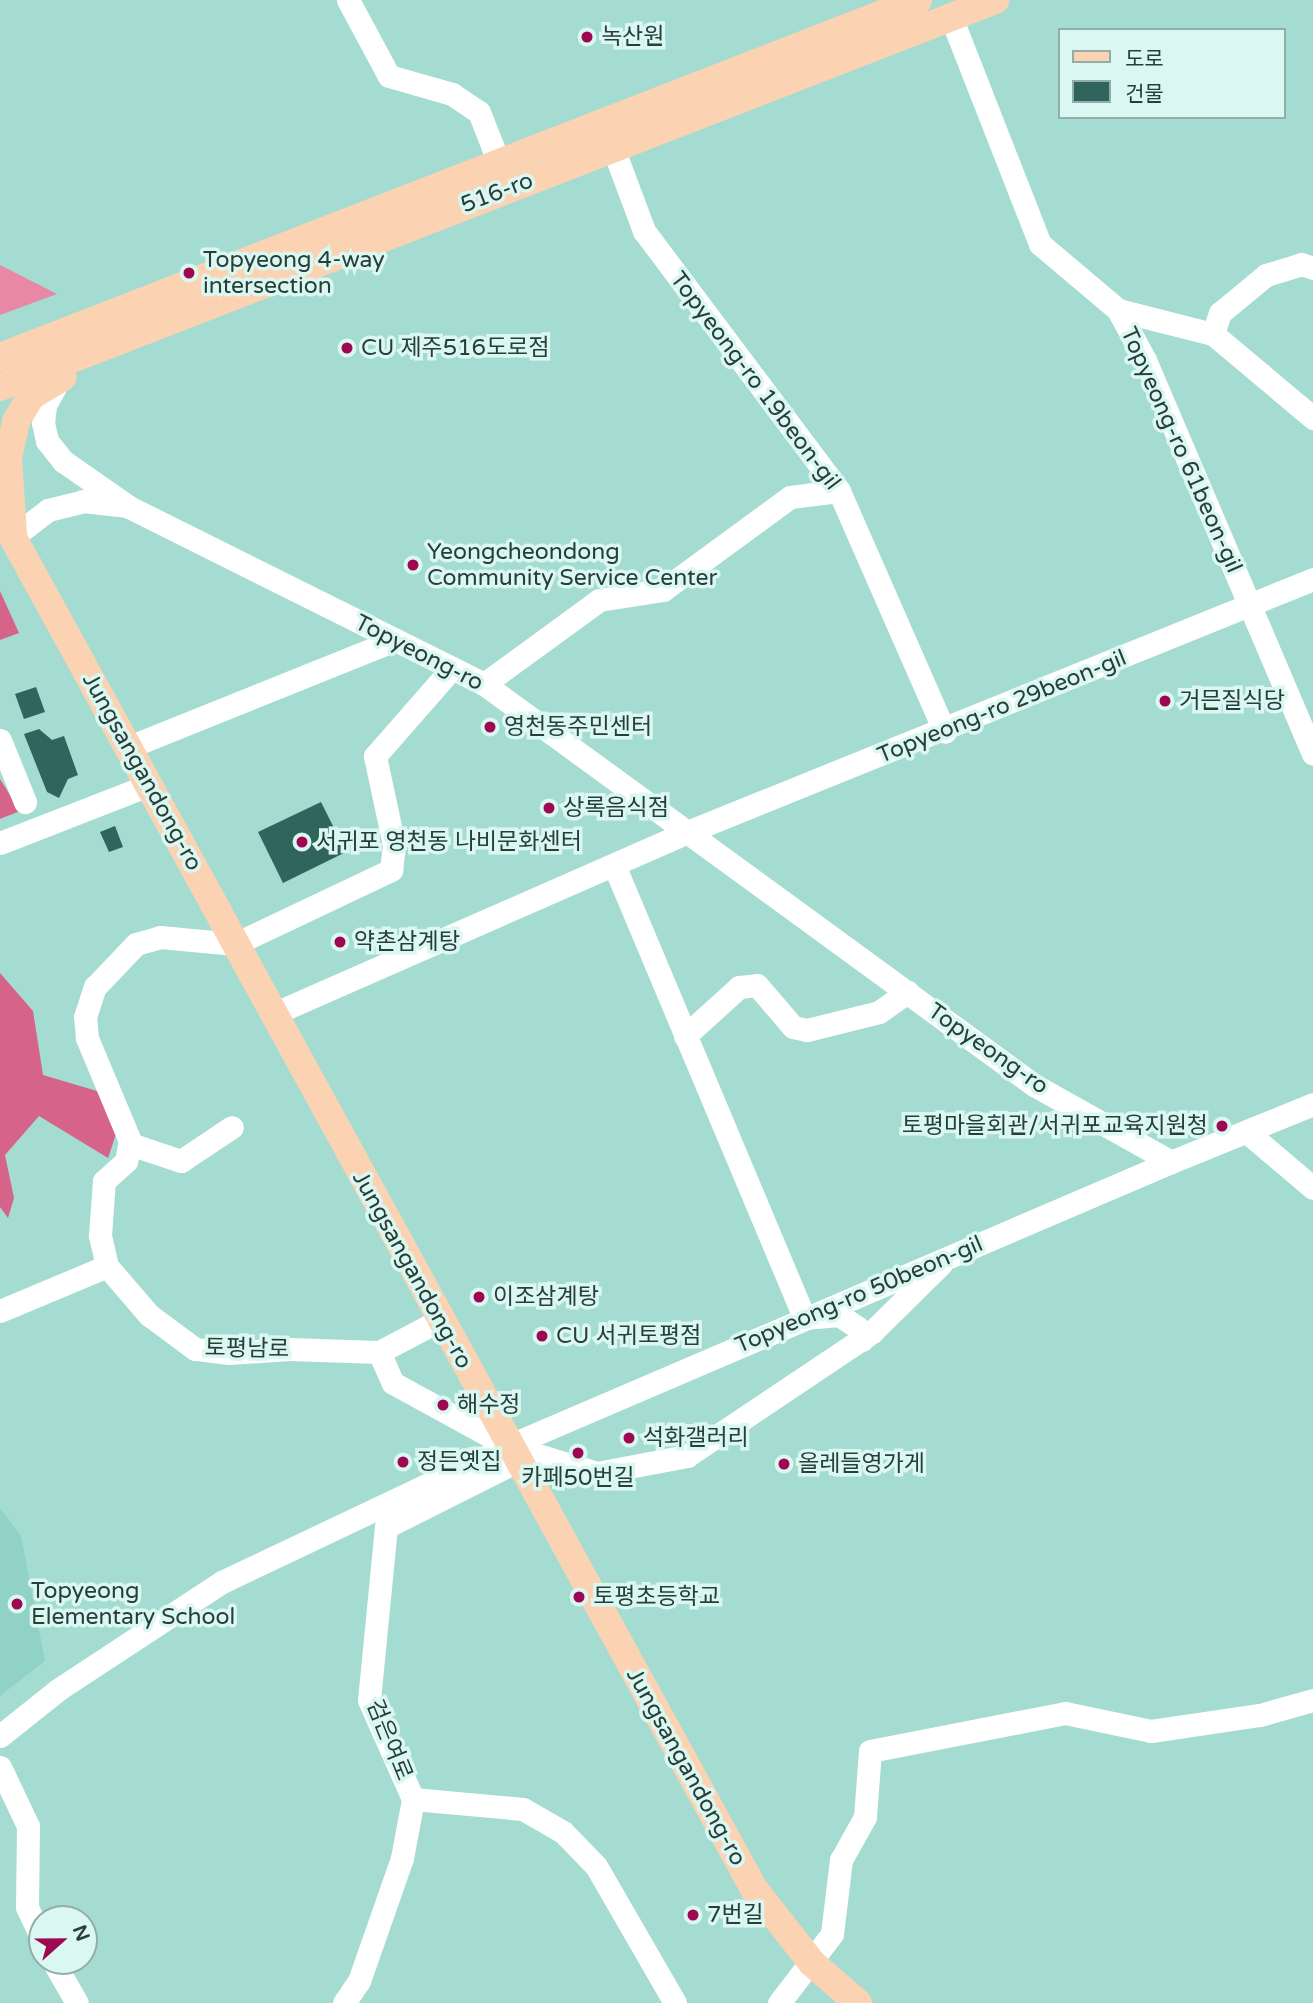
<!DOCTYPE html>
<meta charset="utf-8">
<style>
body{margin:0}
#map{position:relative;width:1313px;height:2003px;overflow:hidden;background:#a4dcd1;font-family:"Varela Round","Noto Sans KR",sans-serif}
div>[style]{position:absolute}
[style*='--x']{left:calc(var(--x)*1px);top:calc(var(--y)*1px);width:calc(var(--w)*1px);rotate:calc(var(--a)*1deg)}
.built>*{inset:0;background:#90d3c6}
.green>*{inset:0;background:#e888a5}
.forest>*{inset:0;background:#d6638a}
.building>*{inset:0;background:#2f655c}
.minor>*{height:23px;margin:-11.5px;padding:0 11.5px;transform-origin:11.5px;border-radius:11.5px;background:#fff}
.major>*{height:28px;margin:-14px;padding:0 14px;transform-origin:14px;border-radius:14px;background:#fbd3b2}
.dots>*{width:19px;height:19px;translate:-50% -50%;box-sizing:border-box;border:4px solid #dbf7f1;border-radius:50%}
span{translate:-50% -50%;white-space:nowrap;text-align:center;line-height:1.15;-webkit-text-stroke:7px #dbf7f1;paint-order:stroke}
.poi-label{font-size:23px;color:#273e39}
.left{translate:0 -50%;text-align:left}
.right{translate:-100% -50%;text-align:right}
.street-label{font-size:23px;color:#273e39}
.legend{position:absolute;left:1058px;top:28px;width:228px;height:91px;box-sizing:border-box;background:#dbf7f1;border:2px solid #93ada7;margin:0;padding:9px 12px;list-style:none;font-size:21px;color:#273e39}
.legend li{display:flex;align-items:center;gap:14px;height:35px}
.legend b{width:35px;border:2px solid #93ada7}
.north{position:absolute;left:28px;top:1905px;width:70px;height:70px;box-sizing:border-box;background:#dbf7f1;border:2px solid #93ada7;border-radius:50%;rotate:69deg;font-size:19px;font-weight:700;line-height:28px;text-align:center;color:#273e39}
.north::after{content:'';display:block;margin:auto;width:24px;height:32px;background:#9e0751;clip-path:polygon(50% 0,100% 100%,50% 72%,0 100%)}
</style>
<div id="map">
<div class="built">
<div style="clip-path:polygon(0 1508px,21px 1536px,45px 1661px,0 1696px)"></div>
</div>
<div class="green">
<div style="clip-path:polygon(0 265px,57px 294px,0 315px)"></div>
</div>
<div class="forest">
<div style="clip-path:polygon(0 591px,19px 633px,0 640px)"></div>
<div style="clip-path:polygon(0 779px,20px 811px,0 819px)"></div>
<div style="clip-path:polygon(0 973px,33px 1011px,43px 1075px,97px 1091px,118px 1128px,108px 1158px,39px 1116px,5px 1155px,14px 1198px,8px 1218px,0 1207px)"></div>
</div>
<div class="building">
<div style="clip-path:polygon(36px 687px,45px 712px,24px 719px,15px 694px)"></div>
<div style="clip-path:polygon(39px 729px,52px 740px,64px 736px,78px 775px,68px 779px,59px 798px,47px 792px,24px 734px)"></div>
<div style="clip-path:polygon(321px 802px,346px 852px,283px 883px,258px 832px)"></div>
<div style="clip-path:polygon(115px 826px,123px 847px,109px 852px,100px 832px)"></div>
</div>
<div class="minor">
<div style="--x:348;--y:0;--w:86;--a:61.7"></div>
<div style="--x:389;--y:76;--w:66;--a:15.9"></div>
<div style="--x:452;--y:94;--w:32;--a:34"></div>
<div style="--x:479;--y:112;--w:55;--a:68.6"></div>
<div style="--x:951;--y:17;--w:244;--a:68.6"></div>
<div style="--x:1040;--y:244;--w:102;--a:40.2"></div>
<div style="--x:1118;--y:310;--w:57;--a:61.6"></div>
<div style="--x:1145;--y:360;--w:428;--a:66.9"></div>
<div style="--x:613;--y:148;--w:89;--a:69.5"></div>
<div style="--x:644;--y:231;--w:325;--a:53.1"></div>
<div style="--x:839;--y:491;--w:263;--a:66.3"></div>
<div style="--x:1118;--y:310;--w:98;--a:14.2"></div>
<div style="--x:1213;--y:334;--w:131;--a:40"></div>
<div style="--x:1213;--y:334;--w:22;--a:-72"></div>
<div style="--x:1220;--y:313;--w:60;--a:-39.6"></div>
<div style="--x:1266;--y:275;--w:37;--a:-17"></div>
<div style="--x:1301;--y:264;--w:13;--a:18"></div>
<div style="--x:60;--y:378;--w:31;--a:119"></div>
<div style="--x:45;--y:405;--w:18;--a:96"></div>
<div style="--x:43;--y:423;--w:18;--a:77"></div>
<div style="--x:47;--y:441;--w:26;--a:51"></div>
<div style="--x:63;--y:461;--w:80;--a:34.9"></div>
<div style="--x:129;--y:507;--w:397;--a:26.5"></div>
<div style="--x:484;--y:684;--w:681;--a:36.1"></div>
<div style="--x:1034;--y:1085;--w:157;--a:29.3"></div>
<div style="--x:1171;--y:1162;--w:153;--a:-22.2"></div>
<div style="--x:13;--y:537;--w:44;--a:-37.6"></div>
<div style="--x:48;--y:510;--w:36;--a:-14"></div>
<div style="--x:83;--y:501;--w:43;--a:6.6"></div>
<div style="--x:484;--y:684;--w:142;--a:-36.1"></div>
<div style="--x:599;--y:600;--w:65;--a:-8.9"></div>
<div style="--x:663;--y:590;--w:157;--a:-36.2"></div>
<div style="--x:790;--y:497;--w:49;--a:-7"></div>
<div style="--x:0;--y:740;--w:67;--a:68"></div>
<div style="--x:129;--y:747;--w:287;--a:-21.9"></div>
<div style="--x:0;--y:843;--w:160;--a:-21.3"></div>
<div style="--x:614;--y:865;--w:491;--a:67.2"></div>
<div style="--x:804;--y:1318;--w:35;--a:-5"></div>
<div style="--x:839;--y:1315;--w:22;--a:34"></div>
<div style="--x:857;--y:1327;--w:14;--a:69"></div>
<div style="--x:273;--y:1014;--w:455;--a:-23.7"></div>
<div style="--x:690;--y:831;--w:672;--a:-22.02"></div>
<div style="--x:685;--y:1036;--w:73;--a:-42.2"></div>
<div style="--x:739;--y:987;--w:18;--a:-6"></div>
<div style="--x:757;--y:985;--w:55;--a:49.4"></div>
<div style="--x:793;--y:1027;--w:14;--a:12"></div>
<div style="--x:807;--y:1030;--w:74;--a:-14"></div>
<div style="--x:879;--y:1012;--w:35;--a:-35"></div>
<div style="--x:1248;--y:1133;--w:85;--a:40.2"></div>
<div style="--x:130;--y:1144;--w:54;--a:18.4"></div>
<div style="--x:181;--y:1161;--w:61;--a:-33.7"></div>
<div style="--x:0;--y:1311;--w:116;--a:-22.8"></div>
<div style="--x:440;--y:1320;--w:69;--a:152.3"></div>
<div style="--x:379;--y:1352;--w:90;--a:-178.1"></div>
<div style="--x:289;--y:1349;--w:60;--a:176.2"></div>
<div style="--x:229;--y:1353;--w:34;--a:-173"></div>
<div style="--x:195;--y:1349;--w:57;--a:-143.5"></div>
<div style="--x:149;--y:1315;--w:65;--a:-130.6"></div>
<div style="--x:107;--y:1266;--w:32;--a:-103"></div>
<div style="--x:100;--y:1235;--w:54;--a:-85.8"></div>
<div style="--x:104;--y:1181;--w:30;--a:-42"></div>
<div style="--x:126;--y:1161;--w:20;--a:-79"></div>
<div style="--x:130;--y:1141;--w:112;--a:-112.7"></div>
<div style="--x:87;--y:1038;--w:21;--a:-95"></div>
<div style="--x:85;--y:1017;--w:32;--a:-72"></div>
<div style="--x:95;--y:987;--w:59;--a:-46.4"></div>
<div style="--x:136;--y:944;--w:25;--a:-16"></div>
<div style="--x:160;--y:937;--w:75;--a:5.3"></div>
<div style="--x:235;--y:944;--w:173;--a:-25.4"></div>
<div style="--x:391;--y:870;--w:25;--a:-83"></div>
<div style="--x:394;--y:845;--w:91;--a:-102.1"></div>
<div style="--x:375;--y:756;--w:117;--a:-48.8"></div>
<div style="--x:379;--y:1352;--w:34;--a:66"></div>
<div style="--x:393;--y:1383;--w:131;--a:28.7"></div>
<div style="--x:508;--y:1446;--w:93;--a:16.9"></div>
<div style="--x:597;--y:1473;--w:92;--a:-10.7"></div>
<div style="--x:687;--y:1456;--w:223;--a:-33.8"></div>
<div style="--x:872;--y:1332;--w:97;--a:-44.6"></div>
<div style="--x:0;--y:1736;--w:75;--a:-38.5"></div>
<div style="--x:59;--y:1689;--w:195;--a:-33.3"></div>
<div style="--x:222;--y:1582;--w:317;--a:-25.4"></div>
<div style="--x:508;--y:1446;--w:721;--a:-23.19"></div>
<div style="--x:0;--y:1767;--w:65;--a:64.6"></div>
<div style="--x:28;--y:1826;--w:81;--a:90.7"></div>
<div style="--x:27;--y:1907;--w:35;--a:65"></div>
<div style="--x:413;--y:1799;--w:110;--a:5.2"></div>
<div style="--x:523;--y:1809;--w:46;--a:29.9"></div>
<div style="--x:563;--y:1832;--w:47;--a:45.9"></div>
<div style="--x:596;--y:1866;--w:158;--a:60"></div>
<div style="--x:53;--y:1961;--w:48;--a:60.3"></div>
<div style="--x:344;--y:2003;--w:27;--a:-56"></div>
<div style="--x:359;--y:1981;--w:130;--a:-70.7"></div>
<div style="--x:402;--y:1858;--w:60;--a:-79.4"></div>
<div style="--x:413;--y:1799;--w:108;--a:-114"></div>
<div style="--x:369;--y:1700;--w:174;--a:-84.4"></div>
<div style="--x:386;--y:1527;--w:147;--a:-26.7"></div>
<div style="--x:779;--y:2003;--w:87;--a:-52.5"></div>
<div style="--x:832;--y:1934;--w:75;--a:-83.1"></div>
<div style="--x:841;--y:1860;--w:49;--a:-60.8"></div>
<div style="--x:865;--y:1817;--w:66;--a:-85.7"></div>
<div style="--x:870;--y:1751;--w:199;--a:-11"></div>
<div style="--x:1065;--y:1713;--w:88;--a:11.8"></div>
<div style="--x:1151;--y:1731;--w:110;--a:-8.4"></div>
<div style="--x:1260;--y:1715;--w:55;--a:-15.8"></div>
</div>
<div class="major">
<div style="--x:0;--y:357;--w:985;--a:-21.25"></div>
<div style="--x:0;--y:387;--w:1068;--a:-21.25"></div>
<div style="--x:0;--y:514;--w:1568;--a:61.26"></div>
<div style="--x:754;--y:1889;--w:94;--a:51.9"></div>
<div style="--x:812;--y:1963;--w:61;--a:41"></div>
<div style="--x:13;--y:534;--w:77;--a:-93.7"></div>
<div style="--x:8;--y:457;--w:37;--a:-77"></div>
<div style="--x:16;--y:421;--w:29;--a:-59"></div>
<div style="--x:31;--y:396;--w:37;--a:-31"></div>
</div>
<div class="dots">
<div style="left:587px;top:37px;background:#9e0751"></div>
<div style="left:189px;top:273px;background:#9e0751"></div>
<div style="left:347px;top:348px;background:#9e0751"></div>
<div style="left:413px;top:565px;background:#9e0751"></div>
<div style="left:1165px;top:701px;background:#9e0751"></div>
<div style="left:490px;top:727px;background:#9e0751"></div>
<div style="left:549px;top:808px;background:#9e0751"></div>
<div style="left:302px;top:842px;background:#9e0751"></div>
<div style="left:340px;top:942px;background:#9e0751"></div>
<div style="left:1222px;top:1126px;background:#9e0751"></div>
<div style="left:479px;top:1297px;background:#9e0751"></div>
<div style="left:542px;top:1336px;background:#9e0751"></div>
<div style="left:443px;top:1405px;background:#9e0751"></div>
<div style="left:629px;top:1438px;background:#9e0751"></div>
<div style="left:578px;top:1453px;background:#9e0751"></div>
<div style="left:403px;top:1462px;background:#9e0751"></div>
<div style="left:784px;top:1464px;background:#9e0751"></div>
<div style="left:579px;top:1597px;background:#9e0751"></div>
<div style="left:17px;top:1604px;background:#9e0751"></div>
<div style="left:693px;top:1915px;background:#9e0751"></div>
</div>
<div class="poi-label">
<span class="left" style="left:601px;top:37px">녹산원</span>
<span class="left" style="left:203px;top:273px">Topyeong 4-way<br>intersection</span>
<span class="left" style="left:361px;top:348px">CU 제주516도로점</span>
<span class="left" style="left:427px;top:565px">Yeongcheondong<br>Community Service Center</span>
<span class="left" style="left:1179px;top:701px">거믄질식당</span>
<span class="left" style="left:504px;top:727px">영천동주민센터</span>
<span class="left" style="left:563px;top:808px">상록음식점</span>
<span class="left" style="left:316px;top:842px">서귀포 영천동 나비문화센터</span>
<span class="left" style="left:354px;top:942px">약촌삼계탕</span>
<span class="right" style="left:1208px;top:1126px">토평마을회관/서귀포교육지원청</span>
<span class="left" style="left:493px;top:1297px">이조삼계탕</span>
<span class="left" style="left:556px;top:1336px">CU 서귀토평점</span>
<span class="left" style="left:457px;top:1405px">해수정</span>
<span class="left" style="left:643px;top:1438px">석화갤러리</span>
<span class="left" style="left:417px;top:1462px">정든옛집</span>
<span class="left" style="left:798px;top:1464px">올레들영가게</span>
<span style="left:578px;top:1478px">카페50번길</span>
<span class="left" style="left:31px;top:1604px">Topyeong<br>Elementary School</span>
<span class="left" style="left:593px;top:1597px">토평초등학교</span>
<span class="left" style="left:707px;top:1915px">7번길</span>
</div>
<div class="street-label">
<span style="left:497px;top:193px;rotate:-21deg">516-ro</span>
<span style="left:755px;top:381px;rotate:53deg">Topyeong-ro 19beon-gil</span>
<span style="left:1181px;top:450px;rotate:66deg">Topyeong-ro 61beon-gil</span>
<span style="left:419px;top:653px;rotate:27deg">Topyeong-ro</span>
<span style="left:1002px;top:707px;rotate:-22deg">Topyeong-ro 29beon-gil</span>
<span style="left:142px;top:772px;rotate:61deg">Jungsangandong-ro</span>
<span style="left:988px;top:1049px;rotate:35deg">Topyeong-ro</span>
<span style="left:412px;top:1270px;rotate:61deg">Jungsangandong-ro</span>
<span style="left:859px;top:1295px;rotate:-23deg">Topyeong-ro 50beon-gil</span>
<span style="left:247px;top:1349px;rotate:1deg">토평남로</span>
<span style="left:389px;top:1740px;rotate:68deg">검은여로</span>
<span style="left:686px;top:1767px;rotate:61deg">Jungsangandong-ro</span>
</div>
<ul class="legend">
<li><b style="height:9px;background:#fbd3b2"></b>도로</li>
<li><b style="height:19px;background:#2f655c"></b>건물</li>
</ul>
<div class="north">N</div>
</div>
